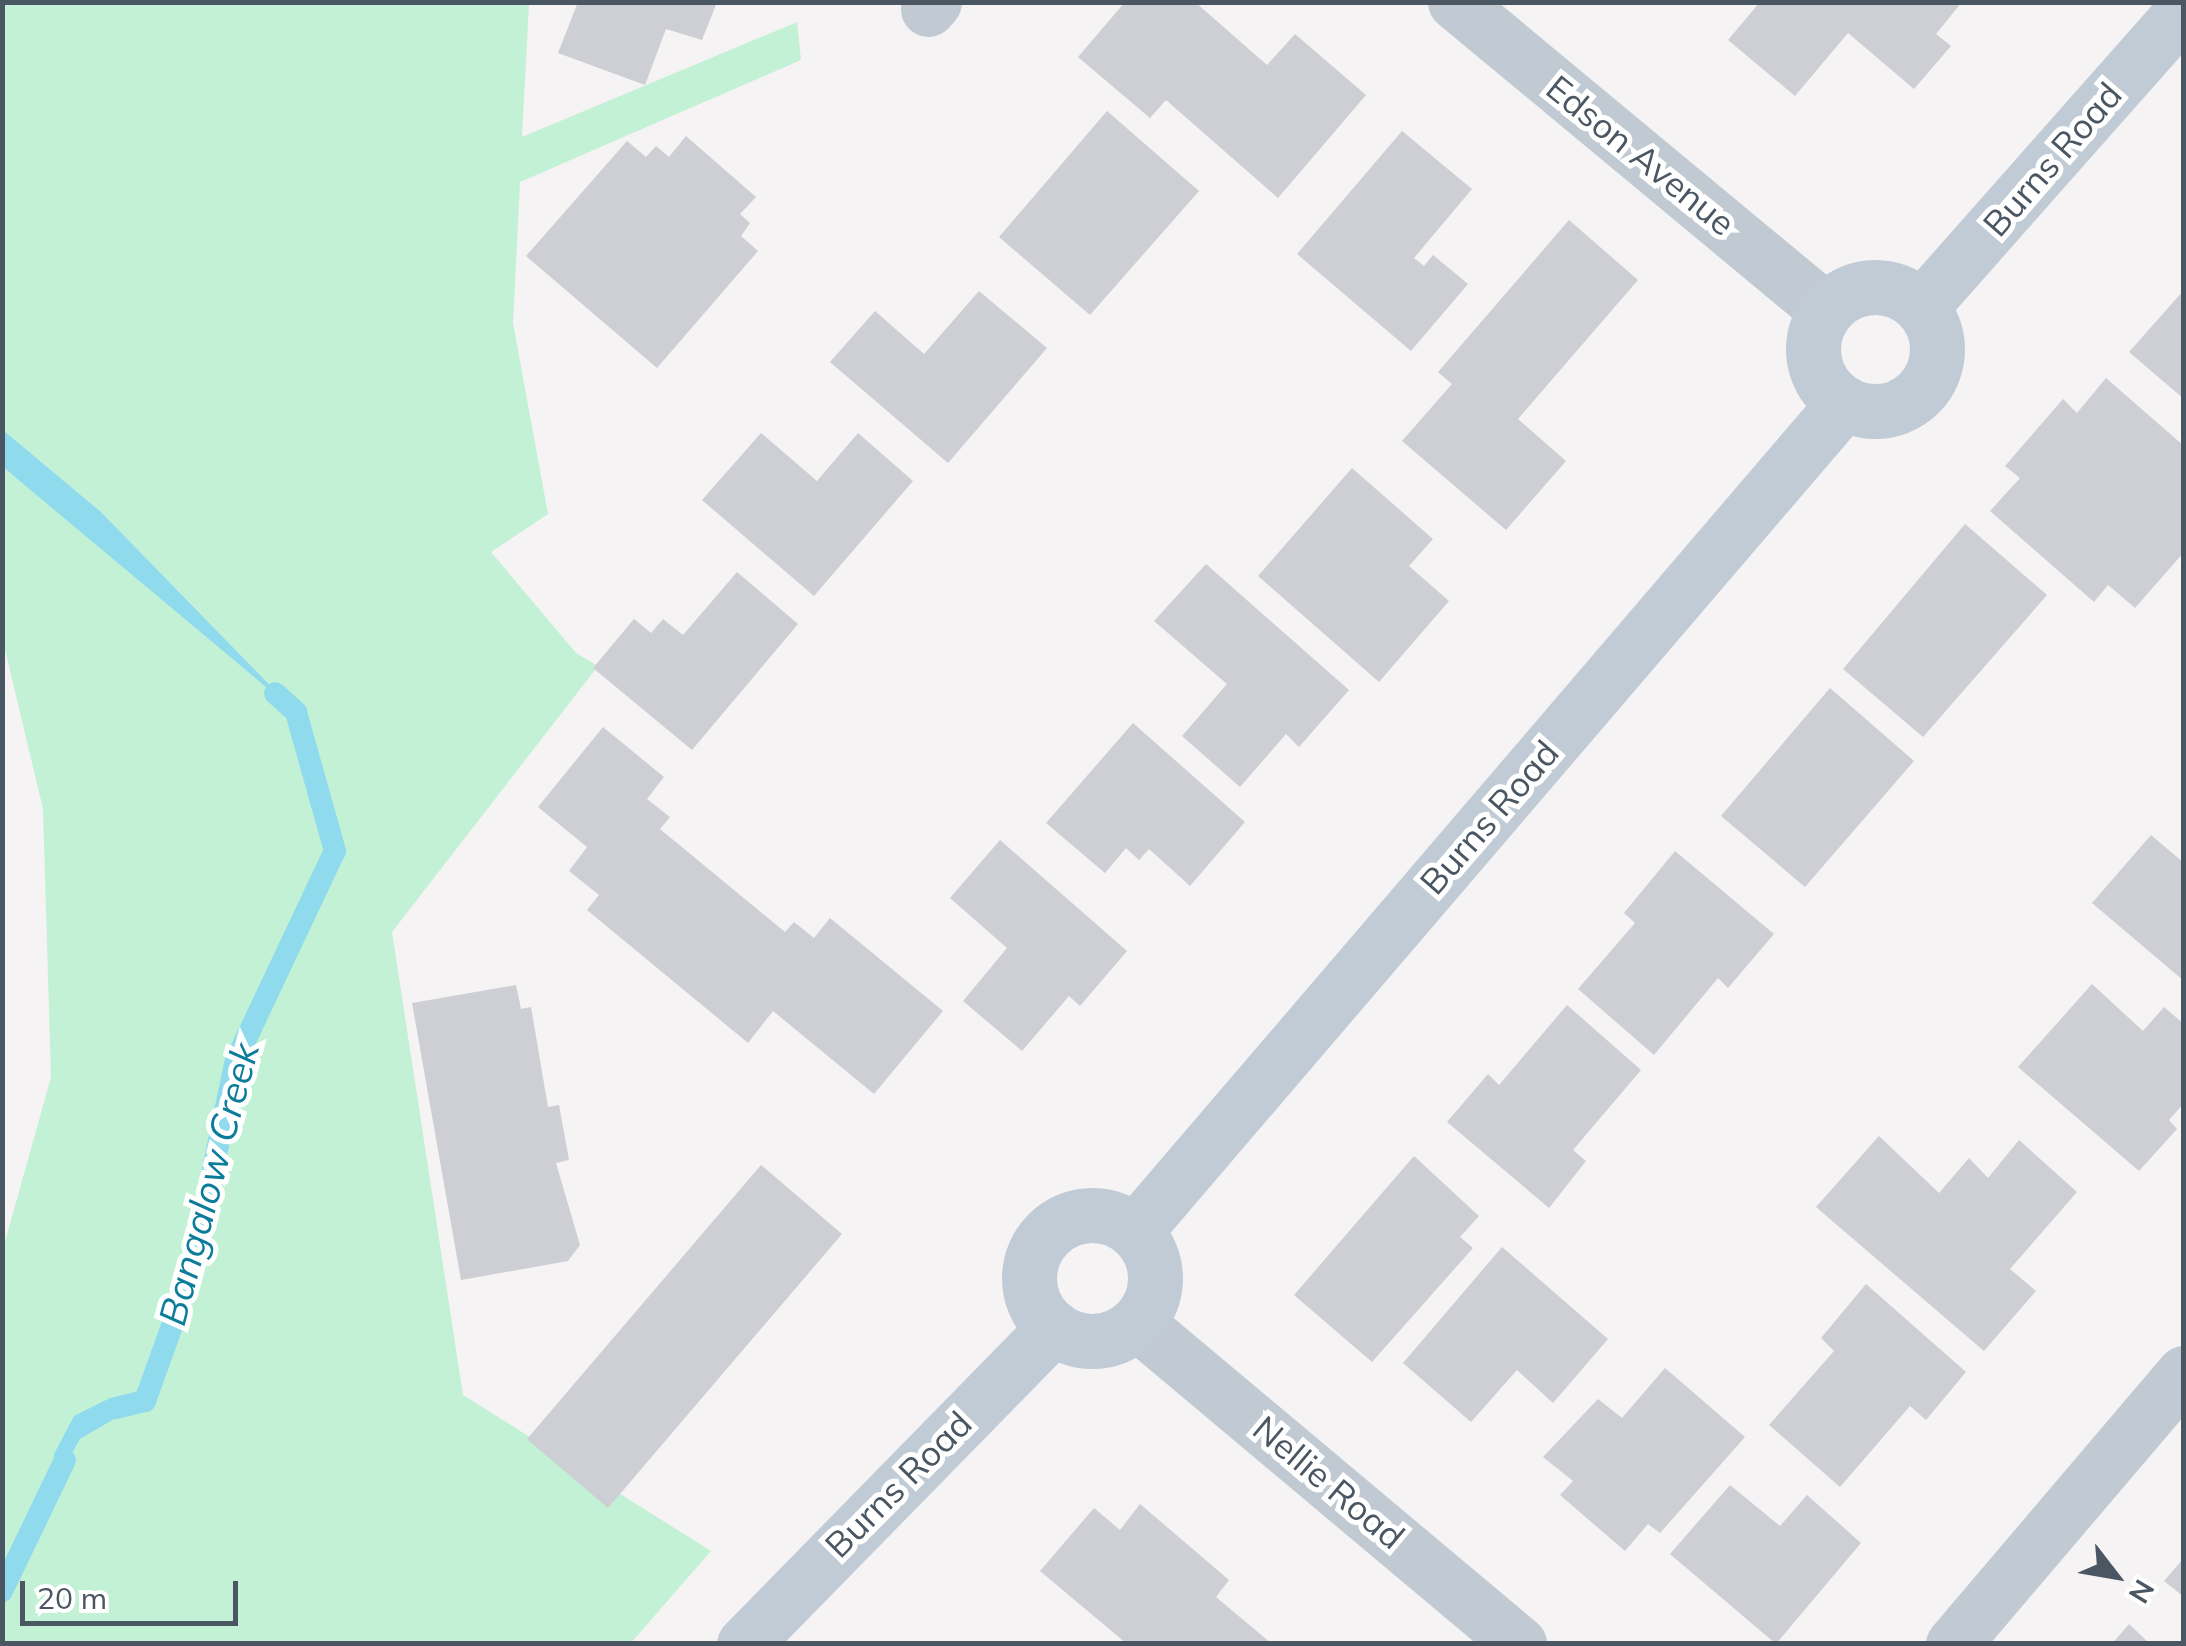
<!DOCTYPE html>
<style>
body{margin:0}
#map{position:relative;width:2186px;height:1646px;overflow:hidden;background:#f5f3f3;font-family:Mulish,sans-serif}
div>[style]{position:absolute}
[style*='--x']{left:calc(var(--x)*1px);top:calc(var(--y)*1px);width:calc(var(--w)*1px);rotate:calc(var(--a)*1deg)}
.green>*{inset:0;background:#c3f1d5}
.water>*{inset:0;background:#90daee}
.stream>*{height:22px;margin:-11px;padding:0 11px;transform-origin:11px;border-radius:11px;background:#90daee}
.building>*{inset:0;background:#cdcfd5}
.street>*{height:55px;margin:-27.5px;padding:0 27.5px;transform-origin:27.5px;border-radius:27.5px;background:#c1cad2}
.secondary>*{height:55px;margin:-27.5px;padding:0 27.5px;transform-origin:27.5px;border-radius:27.5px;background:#c1cbd6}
.secondary>.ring{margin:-27.5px;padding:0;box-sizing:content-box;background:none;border:55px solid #c1cbd6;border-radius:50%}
span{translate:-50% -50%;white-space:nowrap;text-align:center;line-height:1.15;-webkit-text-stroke:10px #fff;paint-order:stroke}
.street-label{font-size:35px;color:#4a5661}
.water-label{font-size:38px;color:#0c7c9b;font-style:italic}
.frame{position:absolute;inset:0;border:5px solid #4a5661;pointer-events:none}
.north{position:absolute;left:2066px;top:1526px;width:100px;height:100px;-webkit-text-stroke:8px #fff;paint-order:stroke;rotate:121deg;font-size:28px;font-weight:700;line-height:40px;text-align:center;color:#4a5661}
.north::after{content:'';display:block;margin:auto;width:35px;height:45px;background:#4a5661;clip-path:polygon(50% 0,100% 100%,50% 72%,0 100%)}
.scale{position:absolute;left:20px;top:1581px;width:218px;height:45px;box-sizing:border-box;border:5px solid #4a5661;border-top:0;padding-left:12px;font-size:30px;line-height:35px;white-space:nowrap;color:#4a5661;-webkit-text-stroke:8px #fff;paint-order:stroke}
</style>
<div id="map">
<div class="green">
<div style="clip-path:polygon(evenodd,3px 3px,529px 3px,522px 137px,797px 22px,801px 60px,520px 182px,513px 323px,548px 514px,491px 552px,576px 653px,598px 666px,392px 932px,463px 1395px,711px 1551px,630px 1644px,3px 1643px,3px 1606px,32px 1535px,3px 1563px,3px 1249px,51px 1077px,43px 809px,3px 641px,3px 467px,284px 700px,101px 512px,3px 430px,3px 3px,144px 1401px,80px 1439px,55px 1482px,74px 1416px,144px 1401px)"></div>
</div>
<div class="water">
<div style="clip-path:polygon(3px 430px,101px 512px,296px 712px,3px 467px)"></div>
<div style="clip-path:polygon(110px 1398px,145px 1401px,80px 1439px,54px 1485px,54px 1454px,74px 1416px)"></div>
<div style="clip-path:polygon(34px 1532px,3px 1606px,3px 1563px)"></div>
</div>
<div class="stream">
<div style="--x:116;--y:1408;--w:30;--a:-14"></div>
<div style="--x:145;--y:1401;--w:136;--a:-70.2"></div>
<div style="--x:191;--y:1273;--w:218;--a:-78.1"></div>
<div style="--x:236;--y:1060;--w:231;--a:-64.7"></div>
<div style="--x:335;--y:851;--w:144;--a:-105.7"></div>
<div style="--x:296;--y:712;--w:28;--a:-138"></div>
<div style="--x:2;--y:1591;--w:145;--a:-64.3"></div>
</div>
<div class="building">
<div style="clip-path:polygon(578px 2px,717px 2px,702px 40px,666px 29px,645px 85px,558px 53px)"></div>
<div style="clip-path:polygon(1125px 2px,1195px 2px,1267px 65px,1295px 34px,1366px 95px,1278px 198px,1166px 100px,1150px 118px,1078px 57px)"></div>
<div style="clip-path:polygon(1760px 2px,1962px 2px,1936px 34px,1951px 46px,1914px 89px,1848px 33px,1795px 96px,1728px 40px)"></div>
<div style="clip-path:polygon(1107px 111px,1199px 191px,1090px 315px,999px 237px)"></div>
<div style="clip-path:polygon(1402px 131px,1472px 189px,1414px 258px,1424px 266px,1433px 255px,1468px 284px,1411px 351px,1297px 254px)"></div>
<div style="clip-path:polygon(686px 136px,756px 197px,740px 214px,750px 223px,741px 236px,758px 251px,657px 368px,526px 256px,627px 141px,646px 157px,656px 146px,669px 157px)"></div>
<div style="clip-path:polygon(1569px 220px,1638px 280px,1518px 419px,1566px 461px,1506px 530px,1402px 441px,1452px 384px,1438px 372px)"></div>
<div style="clip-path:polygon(2184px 290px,2184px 399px,2129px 352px)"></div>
<div style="clip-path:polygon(979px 291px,1047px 348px,948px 463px,830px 362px,875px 311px,924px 354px)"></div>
<div style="clip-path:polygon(2106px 378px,2184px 446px,2184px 552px,2135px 608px,2108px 585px,2094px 602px,1990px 511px,2020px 478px,2005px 466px,2063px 399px,2077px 413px)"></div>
<div style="clip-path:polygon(761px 433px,817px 481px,858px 433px,913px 481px,814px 596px,702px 500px)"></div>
<div style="clip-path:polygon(1352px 468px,1433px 539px,1409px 566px,1449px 601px,1379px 682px,1258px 576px)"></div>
<div style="clip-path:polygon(1965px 524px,2047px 595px,1923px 737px,1843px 669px)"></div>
<div style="clip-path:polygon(1206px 564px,1349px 690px,1299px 747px,1286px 734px,1240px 787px,1182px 736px,1227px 684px,1154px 621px)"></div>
<div style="clip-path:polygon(737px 572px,798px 624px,692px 750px,593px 668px,634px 619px,651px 633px,663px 619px,683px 635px)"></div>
<div style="clip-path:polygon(1830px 688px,1914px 761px,1805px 887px,1721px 816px)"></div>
<div style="clip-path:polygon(1133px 723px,1245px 822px,1190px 886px,1149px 849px,1139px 860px,1126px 848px,1105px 873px,1046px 823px)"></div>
<div style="clip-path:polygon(603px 727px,664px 777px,647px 799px,670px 817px,660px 829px,785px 932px,794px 922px,814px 938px,830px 918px,943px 1011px,874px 1094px,773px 1011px,748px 1043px,587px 910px,599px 895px,569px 871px,587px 847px,538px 807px)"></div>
<div style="clip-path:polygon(2151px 835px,2184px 863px,2184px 981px,2092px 903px)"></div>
<div style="clip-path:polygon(1000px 840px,1127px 951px,1080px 1006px,1069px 996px,1022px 1051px,963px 1001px,1007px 948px,950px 898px)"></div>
<div style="clip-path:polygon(1675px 851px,1774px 934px,1728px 988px,1718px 978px,1654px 1055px,1578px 989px,1635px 923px,1624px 913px)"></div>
<div style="clip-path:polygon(2092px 984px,2143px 1031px,2164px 1007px,2184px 1024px,2184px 1103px,2169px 1120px,2177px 1129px,2139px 1171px,2018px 1067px)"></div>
<div style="clip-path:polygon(516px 985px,521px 1009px,531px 1007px,548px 1107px,559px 1105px,569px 1160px,556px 1163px,580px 1245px,568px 1261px,461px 1280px,412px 1003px)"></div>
<div style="clip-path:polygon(1567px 1005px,1641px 1070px,1573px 1150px,1586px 1161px,1549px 1208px,1447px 1122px,1488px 1074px,1499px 1085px)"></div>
<div style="clip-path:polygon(1879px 1136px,1939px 1193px,1969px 1158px,1988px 1178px,2019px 1140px,2077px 1192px,2010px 1269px,2036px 1291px,1984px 1351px,1816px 1207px)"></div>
<div style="clip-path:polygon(1414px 1156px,1479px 1216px,1460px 1237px,1473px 1248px,1372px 1362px,1294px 1295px)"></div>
<div style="clip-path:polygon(761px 1165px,842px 1234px,608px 1508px,527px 1439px)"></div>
<div style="clip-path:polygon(1502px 1247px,1608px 1339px,1553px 1403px,1517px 1370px,1471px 1422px,1403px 1363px)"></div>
<div style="clip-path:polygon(1866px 1284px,1966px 1372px,1926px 1420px,1910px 1406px,1840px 1487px,1769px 1425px,1834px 1351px,1821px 1338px)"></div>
<div style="clip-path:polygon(1665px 1368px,1745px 1437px,1660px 1533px,1648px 1524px,1625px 1551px,1560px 1495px,1573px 1481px,1543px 1457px,1598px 1399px,1622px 1418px)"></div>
<div style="clip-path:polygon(1730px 1485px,1780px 1526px,1807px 1495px,1861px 1543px,1776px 1644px,1670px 1554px)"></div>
<div style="clip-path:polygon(1140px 1504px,1229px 1580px,1216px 1597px,1272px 1644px,1127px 1644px,1040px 1571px,1094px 1508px,1120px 1530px)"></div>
<div style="clip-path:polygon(2184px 1558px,2184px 1597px,2164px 1581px)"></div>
<div style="clip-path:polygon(2129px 1624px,2150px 1644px,2112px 1644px)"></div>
</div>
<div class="street">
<div style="--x:1455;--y:2;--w:481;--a:39.7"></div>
<div style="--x:928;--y:9;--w:9;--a:-49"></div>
<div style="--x:1137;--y:1323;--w:499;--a:40"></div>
<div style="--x:1953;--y:1644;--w:356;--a:-49.6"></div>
</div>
<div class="secondary">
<div class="ring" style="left:1813px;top:287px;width:69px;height:69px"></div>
<div style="--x:1921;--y:307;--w:397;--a:-48.5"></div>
<div class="ring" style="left:1029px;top:1215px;width:71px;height:71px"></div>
<div style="--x:1135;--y:1231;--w:1090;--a:-49.43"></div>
<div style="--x:744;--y:1644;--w:443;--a:-45.6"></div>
</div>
<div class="street-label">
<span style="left:1641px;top:155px;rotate:39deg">Edson Avenue</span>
<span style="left:2052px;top:159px;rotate:-49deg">Burns Road</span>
<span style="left:1489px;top:817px;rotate:-49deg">Burns Road</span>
<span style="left:1329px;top:1482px;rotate:40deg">Nellie Road</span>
<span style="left:898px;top:1484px;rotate:-45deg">Burns Road</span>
</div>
<div class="water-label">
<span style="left:209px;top:1184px;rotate:-75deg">Bangalow Creek</span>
</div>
<div class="frame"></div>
<div class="north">N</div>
<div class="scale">20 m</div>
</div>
